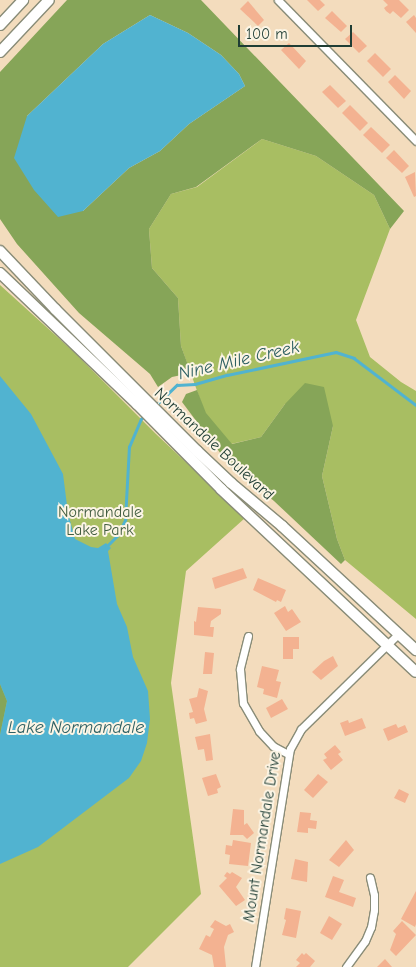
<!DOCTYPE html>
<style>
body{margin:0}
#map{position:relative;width:416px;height:967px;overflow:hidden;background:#f3dcbd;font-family:"Comic Neue",sans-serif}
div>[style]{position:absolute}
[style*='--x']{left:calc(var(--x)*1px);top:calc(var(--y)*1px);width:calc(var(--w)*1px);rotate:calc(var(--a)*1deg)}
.green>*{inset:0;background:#a8be62}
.forest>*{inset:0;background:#86a558}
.water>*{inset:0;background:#51b3d0}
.stream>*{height:2.5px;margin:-1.25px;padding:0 1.25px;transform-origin:1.25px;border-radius:1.25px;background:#51b3d0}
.building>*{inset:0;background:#f3b291}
.roads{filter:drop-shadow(1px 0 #898c78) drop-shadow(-1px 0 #898c78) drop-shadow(0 1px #898c78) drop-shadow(0 -1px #898c78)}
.street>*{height:7px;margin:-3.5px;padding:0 3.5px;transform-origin:3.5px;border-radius:3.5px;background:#fff}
.secondary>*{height:10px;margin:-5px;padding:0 5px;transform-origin:5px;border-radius:5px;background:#fff}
span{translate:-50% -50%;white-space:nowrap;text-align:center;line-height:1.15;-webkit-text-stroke:4px #fcf5e5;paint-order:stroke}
.street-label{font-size:16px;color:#1f3d34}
.park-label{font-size:16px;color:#415d40}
.water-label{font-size:18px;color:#2e6063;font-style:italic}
.scale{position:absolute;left:238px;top:25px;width:114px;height:22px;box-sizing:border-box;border:2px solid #1f3d34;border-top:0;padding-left:6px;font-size:15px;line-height:18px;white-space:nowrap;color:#1f3d34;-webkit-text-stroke:4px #fcf5e5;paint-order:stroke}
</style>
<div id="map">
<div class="green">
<div style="clip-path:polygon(262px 139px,316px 156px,374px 195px,390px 229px,356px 320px,370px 357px,401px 382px,416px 391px,416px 619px,345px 560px,337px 539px,322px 476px,333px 426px,285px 404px,261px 437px,231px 444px,205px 413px,181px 346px,178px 298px,152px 268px,149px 229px,171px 194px,197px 187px)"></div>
<div style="clip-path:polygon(0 285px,74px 352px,156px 434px,245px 518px,186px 571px,171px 683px,201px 894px,128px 967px,0 967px)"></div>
</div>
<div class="forest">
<div style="clip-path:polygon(evenodd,67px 0,201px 0,404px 211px,390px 229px,374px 195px,316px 156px,262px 139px,196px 187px,171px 194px,149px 229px,152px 268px,178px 298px,181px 346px,191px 373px,172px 377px,158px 387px,150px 374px,79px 313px,17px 244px,0 219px,0 72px,67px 0,150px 15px,188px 33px,221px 55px,239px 74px,245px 86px,189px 124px,160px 151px,129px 168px,83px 211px,27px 116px,103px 44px,150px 15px)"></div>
<div style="clip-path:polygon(305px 383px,324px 387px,333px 426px,322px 476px,337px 539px,345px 560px,341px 564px,274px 501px,230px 466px,182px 402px,186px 394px,197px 390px,206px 413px,232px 444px,261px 437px,285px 404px)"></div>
<div style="clip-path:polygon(0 684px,7px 701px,0 735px)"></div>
</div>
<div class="water">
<div style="clip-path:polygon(150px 15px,188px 33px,221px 55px,239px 74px,245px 86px,189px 124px,160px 151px,129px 168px,83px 211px,58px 217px,34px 190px,14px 158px,27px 116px,103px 44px)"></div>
<div style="clip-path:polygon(0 376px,31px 414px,63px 474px,68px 513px,75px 539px,91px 547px,98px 548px,106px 543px,111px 548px,108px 551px,117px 604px,127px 627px,133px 657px,148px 691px,150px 719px,147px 743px,141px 761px,129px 778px,38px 847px,0 864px,0 735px,7px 701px,0 684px)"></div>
</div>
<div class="stream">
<div style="--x:156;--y:405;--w:29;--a:-44"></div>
<div style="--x:177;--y:385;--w:18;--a:-3"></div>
<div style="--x:195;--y:384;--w:33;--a:-16"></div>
<div style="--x:227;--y:375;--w:111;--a:-11.9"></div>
<div style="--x:336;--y:352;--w:19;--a:18"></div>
<div style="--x:354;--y:358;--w:78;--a:37.2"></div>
<div style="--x:106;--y:547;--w:16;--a:-45"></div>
<div style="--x:117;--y:536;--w:18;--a:-63"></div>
<div style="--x:125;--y:520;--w:73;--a:-86.9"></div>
<div style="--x:129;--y:447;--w:30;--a:-67"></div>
<div style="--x:141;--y:419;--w:4;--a:-45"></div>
</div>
<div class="building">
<div style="clip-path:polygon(307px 0,320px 0,325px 5px,318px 11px)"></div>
<div style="clip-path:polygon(383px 0,399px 0,409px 10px,401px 18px,393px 11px,390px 14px,386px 11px,384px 8px,388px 5px)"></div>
<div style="clip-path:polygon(248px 1px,264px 20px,258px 26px,240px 9px)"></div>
<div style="clip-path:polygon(332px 11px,347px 26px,341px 32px,325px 18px)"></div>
<div style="clip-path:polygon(414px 15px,416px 18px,416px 33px,406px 22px)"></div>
<div style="clip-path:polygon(353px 32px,367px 46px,359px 53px,345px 39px)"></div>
<div style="clip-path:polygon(289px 43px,306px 61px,299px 69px,281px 50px)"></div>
<div style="clip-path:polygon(375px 53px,391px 69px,383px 77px,367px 61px)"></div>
<div style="clip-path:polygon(395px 75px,411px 91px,404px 99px,388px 82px)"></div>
<div style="clip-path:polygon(330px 85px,346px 101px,338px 108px,322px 92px)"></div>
<div style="clip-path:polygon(350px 105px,368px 123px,360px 131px,342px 113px)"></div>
<div style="clip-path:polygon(371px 127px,390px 145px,382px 153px,363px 135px)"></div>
<div style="clip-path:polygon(394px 150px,409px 166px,402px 173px,386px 158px)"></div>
<div style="clip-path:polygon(415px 172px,416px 196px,414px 197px,405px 177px)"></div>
<div style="clip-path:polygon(243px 568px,247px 578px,215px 589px,212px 578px)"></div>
<div style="clip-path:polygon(258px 578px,286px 590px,281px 602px,277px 600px,276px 602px,253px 590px)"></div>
<div style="clip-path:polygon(285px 606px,288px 612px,292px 609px,301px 622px,286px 631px,274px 613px)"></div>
<div style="clip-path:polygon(198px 607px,221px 609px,221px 614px,211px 621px,210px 627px,214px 627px,213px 637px,194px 635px,194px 621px,196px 622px)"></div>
<div style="clip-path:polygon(283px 637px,299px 637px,299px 649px,293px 649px,293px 659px,283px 659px)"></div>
<div style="clip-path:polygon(205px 652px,214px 653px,212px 674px,203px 674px)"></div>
<div style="clip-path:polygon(333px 656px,338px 666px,321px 680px,312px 672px,324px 661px)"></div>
<div style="clip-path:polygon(262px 666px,279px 670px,276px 681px,281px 682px,277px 698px,263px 694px,264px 689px,257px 687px)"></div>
<div style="clip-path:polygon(199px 688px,208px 691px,204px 709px,207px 721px,196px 724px,194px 718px,190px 719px,189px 713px,193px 712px,189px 699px,197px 697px)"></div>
<div style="clip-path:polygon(282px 699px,288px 709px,271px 718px,266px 708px)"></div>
<div style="clip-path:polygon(362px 718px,366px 728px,345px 736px,340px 723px,348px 720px,349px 723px)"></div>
<div style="clip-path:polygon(396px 724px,398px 728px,405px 725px,408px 732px,388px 741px,383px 729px)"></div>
<div style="clip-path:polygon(210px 734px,213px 760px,206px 761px,204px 749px,198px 750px,195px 737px)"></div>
<div style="clip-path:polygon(335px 745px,341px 752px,338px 754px,343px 760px,331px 770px,323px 760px,327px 758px,324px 754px)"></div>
<div style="clip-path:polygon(216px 774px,221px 787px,217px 789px,218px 793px,208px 796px,202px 778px)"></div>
<div style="clip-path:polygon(318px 774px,328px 782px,313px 798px,304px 790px)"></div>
<div style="clip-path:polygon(399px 789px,409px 794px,405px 803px,394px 798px)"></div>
<div style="clip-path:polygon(233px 809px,244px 810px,244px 825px,247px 823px,254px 833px,247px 839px,243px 835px,230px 835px)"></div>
<div style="clip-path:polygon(300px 812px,311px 813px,310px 820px,317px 821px,316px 829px,308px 828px,308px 833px,297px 832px)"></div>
<div style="clip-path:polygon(233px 840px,251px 843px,248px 866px,229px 864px,230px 855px,225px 854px,226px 845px,232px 846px)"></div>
<div style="clip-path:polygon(346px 840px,354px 850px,339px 867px,329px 860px)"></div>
<div style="clip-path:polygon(295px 859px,308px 862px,307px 882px,291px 879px)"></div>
<div style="clip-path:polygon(227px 872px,230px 874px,232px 872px,242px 878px,236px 887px,245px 900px,236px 906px,219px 886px,227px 878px,224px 876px)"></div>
<div style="clip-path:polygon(333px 876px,344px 880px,339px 892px,356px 898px,353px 907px,325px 897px)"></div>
<div style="clip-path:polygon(416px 891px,416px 924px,415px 927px,401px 919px)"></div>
<div style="clip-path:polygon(286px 908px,301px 911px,296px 938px,282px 935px,286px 920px,284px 919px)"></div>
<div style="clip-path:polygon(329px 916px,342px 924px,332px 940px,320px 933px)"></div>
<div style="clip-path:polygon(215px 920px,226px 926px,230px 924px,234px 932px,228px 935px,224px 947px,226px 967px,214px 967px,212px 955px,199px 949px,206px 935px,210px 937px,214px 929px,210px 927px)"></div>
<div style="clip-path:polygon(402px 921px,416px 935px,396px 956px,390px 950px,396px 934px,393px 931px)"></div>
<div style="clip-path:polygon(302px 953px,304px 955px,306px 953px,315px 961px,310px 967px,296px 967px,300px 963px,296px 960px)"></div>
<div style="clip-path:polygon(385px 959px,392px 967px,377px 967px)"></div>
</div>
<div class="roads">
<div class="street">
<div style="--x:278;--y:0;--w:197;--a:45.6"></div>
<div style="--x:248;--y:636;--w:34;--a:104"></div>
<div style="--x:240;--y:669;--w:34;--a:85"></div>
<div style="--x:243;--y:703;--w:32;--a:60"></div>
<div style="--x:259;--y:731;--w:21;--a:47"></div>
<div style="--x:273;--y:746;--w:17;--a:28"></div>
<div style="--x:255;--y:967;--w:221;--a:-80.9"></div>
<div style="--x:290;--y:749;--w:23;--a:-61"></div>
<div style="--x:301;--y:729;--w:136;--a:-44.4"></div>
<div style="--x:346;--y:967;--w:32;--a:-54"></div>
<div style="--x:365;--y:941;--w:15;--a:-67"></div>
<div style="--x:371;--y:927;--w:17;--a:-80"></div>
<div style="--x:374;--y:910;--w:15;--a:-90"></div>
<div style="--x:374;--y:895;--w:18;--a:-103"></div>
</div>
<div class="secondary">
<div style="--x:0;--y:25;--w:34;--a:-47"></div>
<div style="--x:0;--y:52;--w:71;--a:-46.7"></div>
<div style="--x:0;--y:251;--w:80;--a:46.5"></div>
<div style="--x:55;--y:309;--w:201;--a:45"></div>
<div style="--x:197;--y:451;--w:47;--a:43.3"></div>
<div style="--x:231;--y:483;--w:67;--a:40.1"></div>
<div style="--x:282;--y:526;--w:183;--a:42.8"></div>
<div style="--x:0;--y:273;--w:190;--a:43.7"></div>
<div style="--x:137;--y:404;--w:120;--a:45.3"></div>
<div style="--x:221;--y:489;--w:267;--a:43.2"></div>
</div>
</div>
<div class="street-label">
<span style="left:214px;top:444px;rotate:43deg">Normandale Boulevard</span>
<span style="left:262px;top:837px;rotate:-81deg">Mount Normandale Drive</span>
</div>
<div class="park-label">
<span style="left:100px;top:521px">Normandale<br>Lake Park</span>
</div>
<div class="water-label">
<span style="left:239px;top:361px;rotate:-13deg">Nine Mile Creek</span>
<span style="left:76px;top:728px">Lake Normandale</span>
</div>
<div class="scale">100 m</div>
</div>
